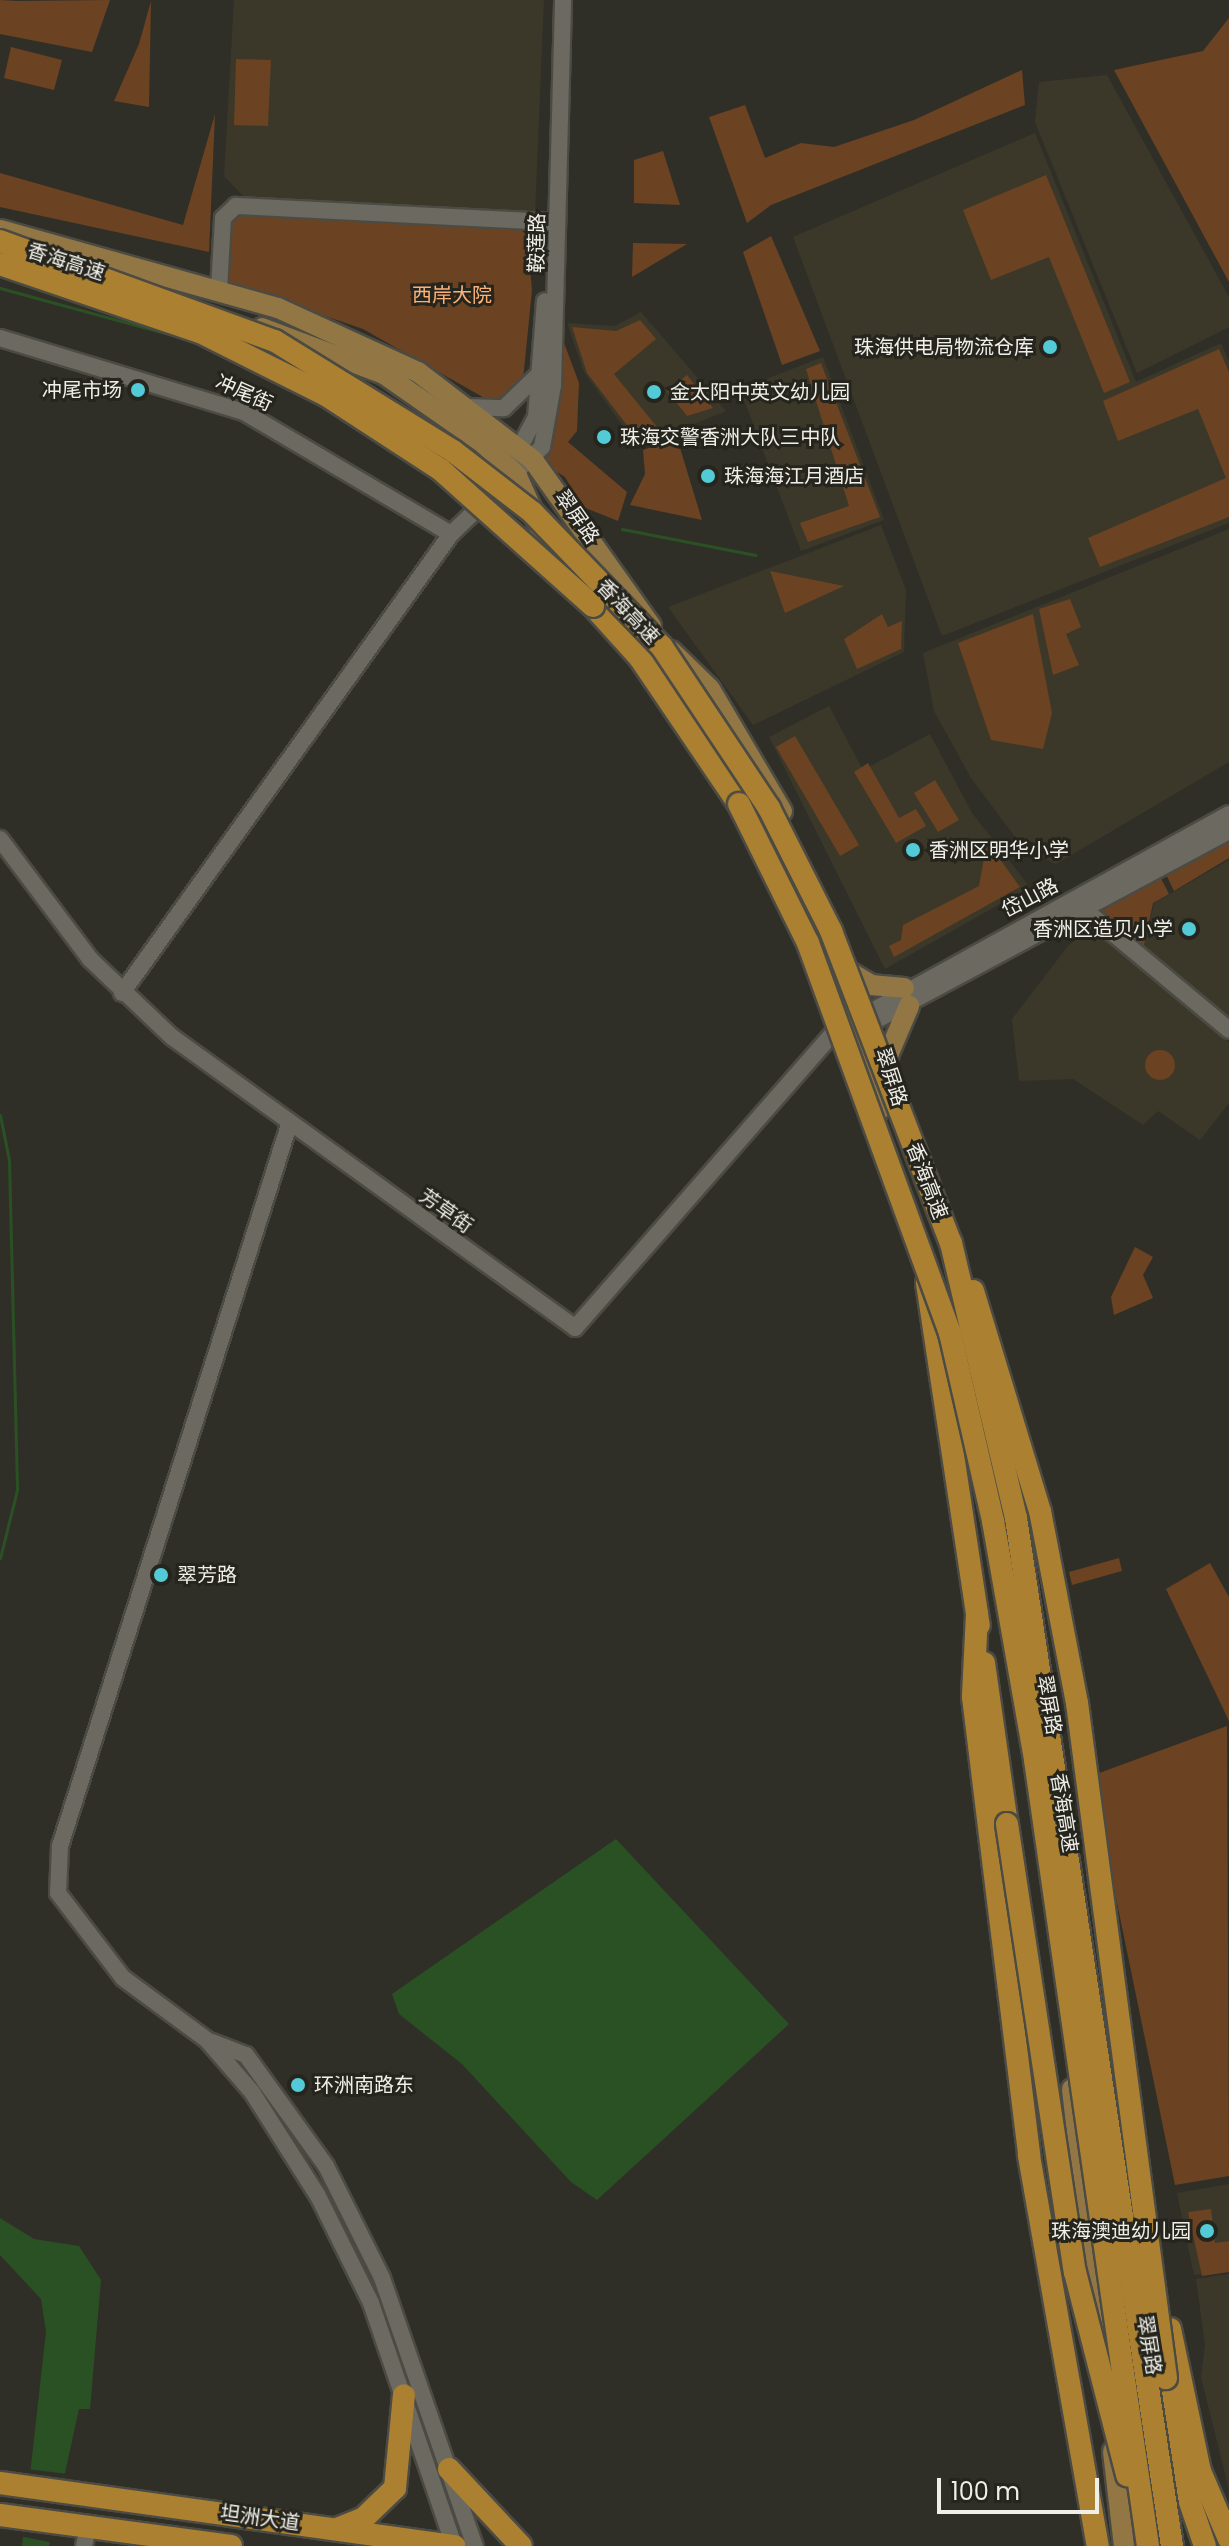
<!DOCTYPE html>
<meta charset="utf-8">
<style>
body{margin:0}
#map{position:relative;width:1229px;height:2546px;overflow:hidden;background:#302f27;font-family:Poppins,"Noto Sans SC",sans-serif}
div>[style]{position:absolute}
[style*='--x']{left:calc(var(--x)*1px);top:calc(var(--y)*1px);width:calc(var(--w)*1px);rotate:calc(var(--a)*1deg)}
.built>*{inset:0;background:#3b382a}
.green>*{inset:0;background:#6b4222}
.round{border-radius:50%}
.water>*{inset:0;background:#2a5124}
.pier>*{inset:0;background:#302f27}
.stream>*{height:3px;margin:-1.5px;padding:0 1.5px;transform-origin:1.5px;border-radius:1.5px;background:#2a5124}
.roads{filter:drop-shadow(2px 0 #4c4b43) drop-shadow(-2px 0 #4c4b43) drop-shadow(0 2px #4c4b43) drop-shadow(0 -2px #4c4b43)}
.minor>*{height:16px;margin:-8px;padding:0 8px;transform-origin:8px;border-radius:8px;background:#6b6960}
.major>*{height:20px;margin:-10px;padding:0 10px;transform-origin:10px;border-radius:10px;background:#927744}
.highway>*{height:22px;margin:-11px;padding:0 11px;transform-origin:11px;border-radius:11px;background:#ac8031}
.bridges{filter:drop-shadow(2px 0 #4c4b43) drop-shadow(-2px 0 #4c4b43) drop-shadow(0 2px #4c4b43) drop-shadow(0 -2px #4c4b43)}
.highway-bridge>*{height:22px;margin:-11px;padding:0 11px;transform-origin:11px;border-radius:11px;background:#ac8031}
.dots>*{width:22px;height:22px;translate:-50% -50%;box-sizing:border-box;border:4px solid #26251d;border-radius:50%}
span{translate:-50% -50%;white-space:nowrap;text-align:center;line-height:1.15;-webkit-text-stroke:6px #26251d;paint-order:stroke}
.street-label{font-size:20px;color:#efeee9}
.park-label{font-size:20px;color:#fcb177}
.poi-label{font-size:20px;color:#efeee9}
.right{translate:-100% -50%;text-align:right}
.left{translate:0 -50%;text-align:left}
.scale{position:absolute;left:937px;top:2478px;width:162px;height:36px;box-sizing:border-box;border:4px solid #efeee9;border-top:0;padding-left:10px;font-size:24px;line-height:28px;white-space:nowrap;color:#efeee9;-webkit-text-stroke:6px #26251d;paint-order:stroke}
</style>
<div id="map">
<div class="built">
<div style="clip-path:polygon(234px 0,544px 0,535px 214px,244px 197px,224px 176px)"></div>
<div style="clip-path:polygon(1107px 75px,1229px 297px,1229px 327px,1137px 373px,1035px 122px,1039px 82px)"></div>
<div style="clip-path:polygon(1035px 133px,1136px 382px,1221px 343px,1229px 361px,1229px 523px,942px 636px,793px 237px)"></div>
<div style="clip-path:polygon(641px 312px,726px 411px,638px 447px,584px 372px,567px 323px,615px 326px)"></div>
<div style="clip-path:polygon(823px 357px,884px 520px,801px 551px,740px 389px)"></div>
<div style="clip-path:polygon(881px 525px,906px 590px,904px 652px,753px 725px,668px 607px)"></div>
<div style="clip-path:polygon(1229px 529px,1229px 762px,1056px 864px,1025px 850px,971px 778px,934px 711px,923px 653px)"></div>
<div style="clip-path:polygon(829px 706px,863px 770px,930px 734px,972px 813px,1030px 887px,885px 969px,769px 737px)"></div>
<div style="clip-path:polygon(1229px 860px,1229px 1030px,1142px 954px,1154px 903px)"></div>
<div style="clip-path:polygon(1094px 925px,1229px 1042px,1229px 1103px,1200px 1140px,1158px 1111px,1143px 1125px,1073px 1079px,1019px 1081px,1012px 1019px,1068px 946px)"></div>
<div style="clip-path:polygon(1229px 2184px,1229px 2270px,1194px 2275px,1177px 2193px)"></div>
<div style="clip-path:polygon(1229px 2274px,1229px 2490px,1201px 2377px,1205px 2345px,1196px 2279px)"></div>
</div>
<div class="green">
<div style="clip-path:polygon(0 0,17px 1px,110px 0,92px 52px,0 34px)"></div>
<div style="clip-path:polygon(151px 1px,149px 107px,114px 101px,139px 44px)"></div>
<div style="clip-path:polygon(1229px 18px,1229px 282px,1114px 70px,1203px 51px)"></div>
<div style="clip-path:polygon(11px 47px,62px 60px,54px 90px,4px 78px)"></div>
<div style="clip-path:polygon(236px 59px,271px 60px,268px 126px,234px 125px)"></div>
<div style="clip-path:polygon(1022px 70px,1025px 105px,771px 205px,747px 223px,709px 117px,745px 105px,765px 158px,801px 143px,834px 147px,914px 120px)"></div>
<div style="clip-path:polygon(215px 114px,209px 252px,0 207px,0 173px,183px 225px)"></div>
<div style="clip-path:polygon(663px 151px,680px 205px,634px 203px,634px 160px)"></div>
<div style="clip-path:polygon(1046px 175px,1130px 382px,1104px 393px,1049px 257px,991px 280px,963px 210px)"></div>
<div style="clip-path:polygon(229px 212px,515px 225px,527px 235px,532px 290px,523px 380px,510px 396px,488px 400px,363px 329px,226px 282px)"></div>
<div style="clip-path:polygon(771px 236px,820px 351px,782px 365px,743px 252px)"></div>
<div style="clip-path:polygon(633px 243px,687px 244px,632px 277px)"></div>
<div style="clip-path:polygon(554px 316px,579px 383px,577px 431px,568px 442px,627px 492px,618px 521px,583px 507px,565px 477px,533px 457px)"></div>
<div style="clip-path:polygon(640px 320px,656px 339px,614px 374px,657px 427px,639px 441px,587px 373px,572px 327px,616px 331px)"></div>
<div style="clip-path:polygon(1219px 349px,1229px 372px,1229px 517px,1100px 567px,1088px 538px,1226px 478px,1198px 409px,1118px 441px,1103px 401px)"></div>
<div style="clip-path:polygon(821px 363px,880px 517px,808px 542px,800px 523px,849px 506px,806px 369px)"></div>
<div style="clip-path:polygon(687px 375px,713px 408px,687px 416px,667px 391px)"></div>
<div style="clip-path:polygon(677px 438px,702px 520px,630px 505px,645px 474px,643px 450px)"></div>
<div style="clip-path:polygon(770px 571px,844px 586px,785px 613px)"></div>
<div style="clip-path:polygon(1070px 599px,1081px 627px,1066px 634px,1079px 665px,1053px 675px,1039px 609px)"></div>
<div style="clip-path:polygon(882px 614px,888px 627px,902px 621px,901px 649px,857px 669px,844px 639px)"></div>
<div style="clip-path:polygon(1033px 614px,1052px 713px,1043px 749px,991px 740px,958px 643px)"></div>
<div style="clip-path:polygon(795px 736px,859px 845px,840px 856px,776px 747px)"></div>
<div style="clip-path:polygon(868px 763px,899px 818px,916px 809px,926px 826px,896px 843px,854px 772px)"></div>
<div style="clip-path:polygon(935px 780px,959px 820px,938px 832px,914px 793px)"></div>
<div style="clip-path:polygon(1229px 823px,1229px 858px,1174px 891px,1159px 860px)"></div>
<div style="clip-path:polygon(987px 841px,1020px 887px,894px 957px,889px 946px,901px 940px,903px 925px,979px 886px)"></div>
<div style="clip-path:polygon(1152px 861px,1169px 894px,1153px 903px,1143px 950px,1078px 900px)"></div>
<div class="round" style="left:1145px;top:1050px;width:30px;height:30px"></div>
<div style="clip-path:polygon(1135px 1247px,1153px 1257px,1143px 1275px,1153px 1298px,1114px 1315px,1111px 1297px)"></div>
<div style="clip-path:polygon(1119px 1558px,1122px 1571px,1072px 1585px,1069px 1572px)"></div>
<div style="clip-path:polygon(1210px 1563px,1229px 1597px,1229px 1721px,1166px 1589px)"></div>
<div style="clip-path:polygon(1227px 1726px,1229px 2176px,1175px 2185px,1091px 1776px)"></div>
<div style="clip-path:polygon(1211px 2209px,1215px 2243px,1229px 2241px,1229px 2272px,1202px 2276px,1188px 2212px)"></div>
</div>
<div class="water">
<div style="clip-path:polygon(616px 1839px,789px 2024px,597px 2200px,571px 2182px,462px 2064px,399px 2014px,392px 1994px)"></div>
<div style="clip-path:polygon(0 2218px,34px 2239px,79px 2246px,101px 2280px,90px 2409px,79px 2409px,49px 2546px,22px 2546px,46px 2332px,41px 2299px,0 2255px)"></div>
</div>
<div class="pier">
<div style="clip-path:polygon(26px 2469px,69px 2474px,54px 2543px,19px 2536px)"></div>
</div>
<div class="stream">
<div style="--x:0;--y:288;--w:193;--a:15.3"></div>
<div style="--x:622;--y:529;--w:136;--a:11"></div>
<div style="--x:0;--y:1115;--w:46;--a:78.7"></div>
<div style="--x:9;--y:1160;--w:330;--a:88.6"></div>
<div style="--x:17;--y:1490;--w:70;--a:104"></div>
</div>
<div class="roads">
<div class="minor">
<div style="--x:219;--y:290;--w:72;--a:-86.8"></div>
<div style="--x:223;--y:218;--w:18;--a:-43"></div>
<div style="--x:236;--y:206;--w:321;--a:2.9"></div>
<div style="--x:0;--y:338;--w:255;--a:16.9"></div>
<div style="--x:244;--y:412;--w:240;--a:30.5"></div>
<div style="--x:469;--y:407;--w:35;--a:2"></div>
<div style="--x:504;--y:408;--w:50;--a:-44.2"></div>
<div style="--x:513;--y:460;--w:49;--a:-61.9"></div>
<div style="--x:536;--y:417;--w:116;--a:-85.6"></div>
<div style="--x:0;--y:839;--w:150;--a:53.1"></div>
<div style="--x:90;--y:959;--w:113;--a:43.6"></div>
<div style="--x:172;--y:1037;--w:497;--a:35.8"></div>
<div style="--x:575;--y:1328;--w:393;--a:-48.8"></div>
<div style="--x:834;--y:1032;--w:451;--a:-28.9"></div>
<div style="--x:1085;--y:910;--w:187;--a:39.8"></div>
<div style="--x:122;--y:993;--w:565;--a:-54.37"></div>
<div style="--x:451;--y:534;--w:126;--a:-43.7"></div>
<div style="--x:542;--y:447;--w:63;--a:-79.9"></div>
<div style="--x:553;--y:385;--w:385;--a:-88.5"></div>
<div style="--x:860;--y:1029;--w:419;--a:-28.2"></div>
<div style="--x:289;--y:1125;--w:756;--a:107.62"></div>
<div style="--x:60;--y:1846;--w:47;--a:92.4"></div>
<div style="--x:58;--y:1893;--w:107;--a:52.6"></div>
<div style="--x:123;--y:1978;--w:104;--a:36.4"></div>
<div style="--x:207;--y:2040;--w:69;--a:49.1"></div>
<div style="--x:252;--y:2092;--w:123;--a:57.6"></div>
<div style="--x:318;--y:2196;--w:119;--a:63.6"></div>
<div style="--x:371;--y:2303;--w:257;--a:71.1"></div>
<div style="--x:212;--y:2042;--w:36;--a:21"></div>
<div style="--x:246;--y:2055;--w:137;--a:54.2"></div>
<div style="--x:326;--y:2166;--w:125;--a:63.4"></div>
<div style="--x:382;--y:2278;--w:284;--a:70.9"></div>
<div style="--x:84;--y:2546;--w:19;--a:-78"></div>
</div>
<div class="major">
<div style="--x:0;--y:230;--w:289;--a:15.7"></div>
<div style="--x:278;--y:308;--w:154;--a:24.6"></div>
<div style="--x:418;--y:372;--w:145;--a:37.4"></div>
<div style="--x:533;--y:460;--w:204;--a:54.6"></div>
<div style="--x:262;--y:328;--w:130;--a:20.7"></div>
<div style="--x:384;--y:374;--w:121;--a:34.9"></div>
<div style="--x:483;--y:443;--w:47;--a:44.1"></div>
<div style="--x:517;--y:476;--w:79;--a:66"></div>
<div style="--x:549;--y:548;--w:50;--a:49"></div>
<div style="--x:671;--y:651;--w:54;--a:44.3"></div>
<div style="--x:710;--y:689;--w:142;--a:59.5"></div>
<div style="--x:699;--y:728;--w:51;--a:52.9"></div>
<div style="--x:730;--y:769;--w:188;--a:62.5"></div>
<div style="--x:817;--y:936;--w:185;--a:70.4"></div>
<div style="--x:853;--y:974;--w:21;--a:31"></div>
<div style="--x:871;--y:985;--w:33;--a:5"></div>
<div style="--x:886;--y:1060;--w:59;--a:-66.9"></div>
<div style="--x:1109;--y:2083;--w:68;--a:72.9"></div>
<div style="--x:1072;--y:2089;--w:256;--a:83.5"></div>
<div style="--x:1113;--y:2451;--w:96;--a:83.4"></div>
</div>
<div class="highway">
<div style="--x:593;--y:606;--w:70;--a:47.9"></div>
<div style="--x:640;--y:658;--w:176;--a:55.9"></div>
<div style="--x:927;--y:1283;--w:346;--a:81.4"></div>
<div style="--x:977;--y:1614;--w:83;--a:92.8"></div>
<div style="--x:973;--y:1697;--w:462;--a:83"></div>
<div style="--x:1029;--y:2156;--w:396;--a:80"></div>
<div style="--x:984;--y:1663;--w:163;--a:81.9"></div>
<div style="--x:1170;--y:2329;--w:145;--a:78.1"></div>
<div style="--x:1200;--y:2471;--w:74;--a:66.9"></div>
<div style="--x:1170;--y:2400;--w:77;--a:81.8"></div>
<div style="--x:1181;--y:2476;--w:74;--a:71.1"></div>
<div style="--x:449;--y:2469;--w:105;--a:46.9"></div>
<div style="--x:0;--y:2483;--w:459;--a:7.9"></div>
<div style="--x:0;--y:2515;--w:233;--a:7.6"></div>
<div style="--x:337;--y:2529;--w:29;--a:-22"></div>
<div style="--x:364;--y:2518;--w:43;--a:-44.1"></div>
<div style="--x:395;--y:2488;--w:93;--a:-84.5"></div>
</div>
</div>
<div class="bridges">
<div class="highway-bridge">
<div style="--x:0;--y:241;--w:293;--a:20"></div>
<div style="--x:275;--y:341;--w:209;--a:31.7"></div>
<div style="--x:453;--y:451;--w:100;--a:37.7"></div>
<div style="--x:532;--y:512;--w:187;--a:46.1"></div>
<div style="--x:662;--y:647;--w:193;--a:56.4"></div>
<div style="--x:769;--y:808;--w:138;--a:63.2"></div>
<div style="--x:831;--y:931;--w:334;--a:69"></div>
<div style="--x:951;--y:1243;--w:283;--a:76.7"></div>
<div style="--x:1016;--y:1518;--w:1040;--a:81.37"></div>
<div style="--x:0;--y:264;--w:211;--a:18.8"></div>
<div style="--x:200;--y:332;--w:141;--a:26.6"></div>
<div style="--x:326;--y:395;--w:137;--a:33.1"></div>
<div style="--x:441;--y:470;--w:204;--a:41.8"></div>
<div style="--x:739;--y:804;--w:155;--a:63.6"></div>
<div style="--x:808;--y:943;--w:415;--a:70"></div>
<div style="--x:950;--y:1333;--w:193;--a:77.1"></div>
<div style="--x:993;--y:1521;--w:243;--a:80"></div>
<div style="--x:1035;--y:1760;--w:794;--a:81.82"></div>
<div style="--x:973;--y:1291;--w:230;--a:73.1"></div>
<div style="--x:1040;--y:1511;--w:196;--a:79.1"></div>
<div style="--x:1077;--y:1703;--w:681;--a:82.49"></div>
<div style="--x:1007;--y:1824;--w:453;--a:81.4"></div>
<div style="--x:1075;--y:2272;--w:210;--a:75.6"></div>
</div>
</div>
<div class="dots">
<div style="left:1050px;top:347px;background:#52cbd7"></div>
<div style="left:138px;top:390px;background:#52cbd7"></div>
<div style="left:654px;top:392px;background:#52cbd7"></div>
<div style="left:604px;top:437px;background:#52cbd7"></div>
<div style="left:708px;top:476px;background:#52cbd7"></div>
<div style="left:913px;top:850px;background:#52cbd7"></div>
<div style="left:1189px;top:929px;background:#52cbd7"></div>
<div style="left:161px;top:1575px;background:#52cbd7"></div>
<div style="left:298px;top:2085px;background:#52cbd7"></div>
<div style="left:1207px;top:2231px;background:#52cbd7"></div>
</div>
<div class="street-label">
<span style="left:537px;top:243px;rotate:-89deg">鞍莲路</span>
<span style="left:66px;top:262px;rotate:18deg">香海高速</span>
<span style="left:244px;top:393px;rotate:24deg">冲尾街</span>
<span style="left:577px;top:517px;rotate:55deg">翠屏路</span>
<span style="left:628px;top:612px;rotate:47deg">香海高速</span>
<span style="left:1030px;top:898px;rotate:-28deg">岱山路</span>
<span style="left:891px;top:1077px;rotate:72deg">翠屏路</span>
<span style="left:927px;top:1181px;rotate:69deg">香海高速</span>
<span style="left:446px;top:1211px;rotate:35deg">芳草街</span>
<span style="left:1049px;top:1705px;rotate:80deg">翠屏路</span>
<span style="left:1064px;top:1813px;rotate:81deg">香海高速</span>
<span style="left:1149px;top:2345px;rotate:81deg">翠屏路</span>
<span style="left:260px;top:2518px;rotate:8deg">坦洲大道</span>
</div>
<div class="park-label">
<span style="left:452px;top:295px">西岸大院</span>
</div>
<div class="poi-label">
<span class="right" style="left:1034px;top:347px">珠海供电局物流仓库</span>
<span class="right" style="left:122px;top:390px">冲尾市场</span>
<span class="left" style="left:670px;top:392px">金太阳中英文幼儿园</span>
<span class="left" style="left:620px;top:437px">珠海交警香洲大队三中队</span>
<span class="left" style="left:724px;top:476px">珠海海江月酒店</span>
<span class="left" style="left:929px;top:850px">香洲区明华小学</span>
<span class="right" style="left:1173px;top:929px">香洲区造贝小学</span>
<span class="left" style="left:177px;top:1575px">翠芳路</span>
<span class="left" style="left:314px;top:2085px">环洲南路东</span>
<span class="right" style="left:1191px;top:2231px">珠海澳迪幼儿园</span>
</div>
<div class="scale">100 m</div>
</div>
